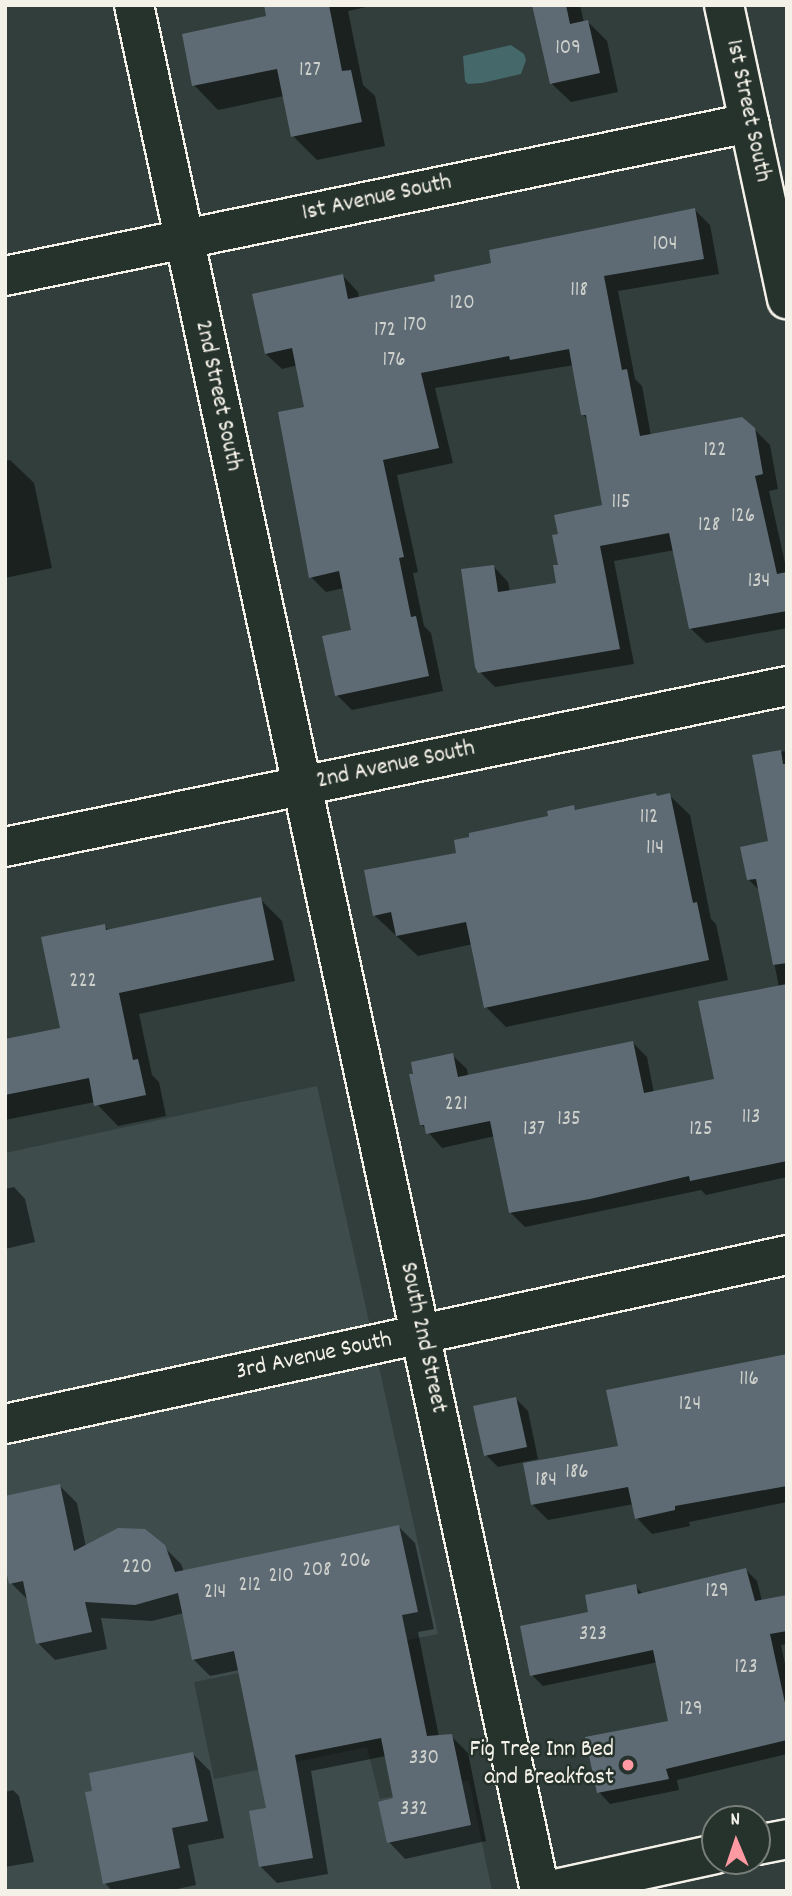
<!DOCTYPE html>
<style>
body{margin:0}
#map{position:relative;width:792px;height:1896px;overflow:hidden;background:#313e3b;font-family:Dekko,sans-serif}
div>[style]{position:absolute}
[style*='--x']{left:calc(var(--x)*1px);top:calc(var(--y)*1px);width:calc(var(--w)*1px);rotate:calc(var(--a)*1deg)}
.built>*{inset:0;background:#3e4c4c}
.water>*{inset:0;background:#45686b}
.shadow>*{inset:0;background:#0007}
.building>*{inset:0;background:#5e6b75}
.roads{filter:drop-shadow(2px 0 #f4f1e8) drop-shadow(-2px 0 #f4f1e8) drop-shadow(0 2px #f4f1e8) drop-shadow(0 -2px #f4f1e8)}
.minor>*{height:38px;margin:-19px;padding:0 19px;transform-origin:19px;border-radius:19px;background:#26332d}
.tertiary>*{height:38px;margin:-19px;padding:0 19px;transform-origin:19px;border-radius:19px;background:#26332d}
.dots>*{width:19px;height:19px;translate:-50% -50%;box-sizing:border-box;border:4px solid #26332d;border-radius:50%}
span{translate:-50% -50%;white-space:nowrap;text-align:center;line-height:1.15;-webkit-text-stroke:5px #26332d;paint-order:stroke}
.number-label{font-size:21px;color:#ced0cb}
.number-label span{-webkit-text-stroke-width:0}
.street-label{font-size:24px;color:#f4f1e8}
.poi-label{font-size:24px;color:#f4f1e8}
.right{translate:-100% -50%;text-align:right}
.frame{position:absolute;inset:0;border:7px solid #f4f1e8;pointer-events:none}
.north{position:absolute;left:701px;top:1805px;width:70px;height:70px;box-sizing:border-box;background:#26332d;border:2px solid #787f78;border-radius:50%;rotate:358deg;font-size:19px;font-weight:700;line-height:28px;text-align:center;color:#f4f1e8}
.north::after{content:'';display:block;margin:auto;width:24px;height:32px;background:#ff9aa2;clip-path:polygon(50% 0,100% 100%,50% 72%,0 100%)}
</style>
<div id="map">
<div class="built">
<div style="clip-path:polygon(317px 1086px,438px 1634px,194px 1682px,214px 1779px,367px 1747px,380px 1799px,469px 1780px,492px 1891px,5px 1891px,5px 1153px)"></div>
</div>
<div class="water">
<div style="clip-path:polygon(511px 45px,524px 54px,526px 60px,521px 74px,482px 83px,468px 84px,465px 81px,463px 56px)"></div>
</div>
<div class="shadow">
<div style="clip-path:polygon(265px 5px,375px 5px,348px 11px,363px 85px,375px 96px,385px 146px,317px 160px,293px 136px,284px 96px,218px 110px,194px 85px,268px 18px)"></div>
<div style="clip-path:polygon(534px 5px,580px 5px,584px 23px,588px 22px,607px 41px,618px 92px,571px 102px,552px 84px)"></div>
<div style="clip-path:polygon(695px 210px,710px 225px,719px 274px,618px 291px,635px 379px,642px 386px,651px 436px,754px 429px,770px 445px,778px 489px,769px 491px,787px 572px,787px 628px,706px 643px,690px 628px,675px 550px,614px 561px,634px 664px,495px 687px,480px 672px,493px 566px,508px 582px,510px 592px,558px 585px,560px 566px,604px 507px,588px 420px,583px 414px,574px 365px,435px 388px,453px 463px,397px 475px,418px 572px,413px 573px,424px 626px,431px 633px,443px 691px,352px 710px,337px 695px,353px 631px,344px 588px,326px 592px,311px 577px,306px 408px,298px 365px,282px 369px,266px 354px,343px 276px,358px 292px,359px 298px,437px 283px)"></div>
<div style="clip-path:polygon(10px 460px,34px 483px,52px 568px,5px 578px,5px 461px)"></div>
<div style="clip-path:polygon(787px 751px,787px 1177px,706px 1195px,701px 1190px,525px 1227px,511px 1213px,495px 1136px,442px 1148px,422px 1125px,452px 1055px,467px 1069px,468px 1077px,633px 1043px,647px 1057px,654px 1093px,716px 1080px,779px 987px,760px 891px,749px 880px,770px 843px,754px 756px)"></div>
<div style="clip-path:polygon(669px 795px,690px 815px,711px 919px,716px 924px,728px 980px,506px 1027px,486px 1007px,473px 944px,418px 956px,374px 915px,459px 854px,573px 807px,577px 811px)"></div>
<div style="clip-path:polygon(260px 899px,282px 921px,295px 981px,139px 1014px,152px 1075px,159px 1082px,166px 1116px,118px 1126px,95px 1102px,5px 1120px,5px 1041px,62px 1029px,104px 926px,110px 931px)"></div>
<div style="clip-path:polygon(14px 1187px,25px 1199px,35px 1242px,5px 1249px,5px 1189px)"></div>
<div style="clip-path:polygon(787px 1355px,787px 1502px,689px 1522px,690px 1526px,652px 1534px,637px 1518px,634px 1504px,548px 1520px,532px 1504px,620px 1448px)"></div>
<div style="clip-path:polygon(516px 1399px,528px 1411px,538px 1459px,498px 1467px,486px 1455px)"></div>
<div style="clip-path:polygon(60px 1486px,77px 1503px,86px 1547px,164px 1547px,181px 1564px,184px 1572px,399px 1527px,415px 1543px,434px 1629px,418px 1632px,439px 1737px,451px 1736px,468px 1753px,486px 1841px,405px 1859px,389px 1842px,395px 1800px,386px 1756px,311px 1771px,328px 1874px,277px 1883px,260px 1866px,268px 1809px,239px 1670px,210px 1676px,193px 1659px,184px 1613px,152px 1621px,101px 1618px,107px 1649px,55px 1660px,38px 1643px,28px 1600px,11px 1583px)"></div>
<div style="clip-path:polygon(746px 1570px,757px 1581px,762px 1601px,787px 1597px,787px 1644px,781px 1645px,787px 1674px,787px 1754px,677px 1780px,679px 1790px,610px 1804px,599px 1792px,670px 1722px,658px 1662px,543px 1686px,532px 1675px,590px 1613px,635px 1586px,644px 1595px)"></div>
<div style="clip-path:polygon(193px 1754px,210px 1771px,224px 1838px,188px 1845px,196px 1885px,168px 1891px,112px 1891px,105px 1883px)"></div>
<div style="clip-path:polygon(13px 1790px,19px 1796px,34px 1862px,5px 1867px,5px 1792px)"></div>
</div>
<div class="building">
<div style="clip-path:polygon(264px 5px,329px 5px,342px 71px,351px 70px,362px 122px,291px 137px,277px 69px,192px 86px,182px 34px,266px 16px)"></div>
<div style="clip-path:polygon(532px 5px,566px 5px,570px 24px,588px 20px,600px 73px,550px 84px)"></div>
<div style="clip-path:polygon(695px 208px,704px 259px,604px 276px,622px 370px,627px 369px,640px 436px,742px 417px,755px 428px,763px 474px,755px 476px,777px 574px,787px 572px,787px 611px,689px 629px,669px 533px,600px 546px,620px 649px,478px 673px,475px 667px,461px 569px,494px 565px,498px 592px,556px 583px,553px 565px,558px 565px,552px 535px,558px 534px,554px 515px,602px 505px,586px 415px,581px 415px,569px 349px,510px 360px,509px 356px,421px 373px,439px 448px,383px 460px,404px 557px,399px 558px,411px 617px,416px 616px,429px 676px,335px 696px,322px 636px,351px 630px,339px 571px,309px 578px,278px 412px,304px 407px,292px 348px,265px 354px,252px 294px,343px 274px,348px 299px,435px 281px,434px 275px,491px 263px,489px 250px)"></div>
<div style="clip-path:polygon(781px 750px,783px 764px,787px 764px,787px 963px,773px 965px,756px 879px,747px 880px,740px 847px,768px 841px,752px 755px)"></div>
<div style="clip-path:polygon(656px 793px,657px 796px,670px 793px,693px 903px,697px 902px,709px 960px,484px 1008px,466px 922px,396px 936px,391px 912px,373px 916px,364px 870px,456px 853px,454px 840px,469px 837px,469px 833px,548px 816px,547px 811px,574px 805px,575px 810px)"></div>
<div style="clip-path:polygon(261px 897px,274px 960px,119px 993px,133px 1060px,138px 1059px,146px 1095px,94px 1106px,89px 1078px,5px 1095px,5px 1039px,60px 1028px,41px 937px,105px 924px,106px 930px)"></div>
<div style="clip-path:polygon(787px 984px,787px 1161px,690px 1181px,689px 1176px,590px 1199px,509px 1213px,490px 1121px,426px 1134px,424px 1125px,420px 1125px,409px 1074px,413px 1074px,411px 1062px,453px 1053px,458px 1077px,633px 1041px,644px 1093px,714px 1079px,698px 1001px)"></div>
<div style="clip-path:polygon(787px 1354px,787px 1486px,675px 1506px,675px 1510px,635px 1519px,628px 1487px,531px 1505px,523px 1463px,618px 1446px,606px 1390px)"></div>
<div style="clip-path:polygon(516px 1397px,527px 1447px,484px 1456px,473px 1406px)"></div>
<div style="clip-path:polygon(60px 1484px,74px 1551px,118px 1528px,145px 1529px,165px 1545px,175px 1572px,399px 1525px,418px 1612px,402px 1615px,427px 1736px,452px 1734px,471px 1825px,387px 1843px,378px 1802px,393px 1798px,381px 1738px,295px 1755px,313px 1858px,259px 1867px,249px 1811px,266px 1808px,234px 1651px,192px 1660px,178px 1593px,135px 1605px,85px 1602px,92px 1632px,36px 1644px,23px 1581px,9px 1584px,5px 1566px,5px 1496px)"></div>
<div style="clip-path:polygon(746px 1568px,755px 1601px,787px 1595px,787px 1631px,770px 1634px,787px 1712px,787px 1740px,666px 1769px,669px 1779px,597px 1793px,585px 1737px,668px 1721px,653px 1650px,530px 1676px,520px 1626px,588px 1612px,585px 1595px,636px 1584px,638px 1594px)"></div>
<div style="clip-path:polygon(193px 1752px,208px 1821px,172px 1828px,180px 1868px,103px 1884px,85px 1792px,92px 1791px,89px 1773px)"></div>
</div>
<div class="roads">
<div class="minor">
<div style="--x:134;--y:5;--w:1929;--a:77.85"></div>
<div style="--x:5;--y:276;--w:760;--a:-11.62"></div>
<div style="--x:5;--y:847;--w:798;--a:-11.63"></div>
<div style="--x:5;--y:1424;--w:800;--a:-12.19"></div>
<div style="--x:757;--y:1845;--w:31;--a:-11"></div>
<div style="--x:546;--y:1891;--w:173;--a:-12.3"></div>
</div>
<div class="tertiary">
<div style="--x:724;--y:5;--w:301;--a:77.9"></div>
</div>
</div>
<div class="dots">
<div style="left:628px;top:1765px;background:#ff9aa2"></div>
</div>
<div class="number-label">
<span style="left:568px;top:49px">109</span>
<span style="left:310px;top:71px">127</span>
<span style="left:665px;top:245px">104</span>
<span style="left:579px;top:291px">118</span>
<span style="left:462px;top:304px">120</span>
<span style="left:415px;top:326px">170</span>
<span style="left:385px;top:331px">172</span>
<span style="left:394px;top:361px">176</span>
<span style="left:715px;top:451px">122</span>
<span style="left:621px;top:503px">115</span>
<span style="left:743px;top:517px">126</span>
<span style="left:709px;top:526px">128</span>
<span style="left:759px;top:582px">134</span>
<span style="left:649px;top:818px">112</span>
<span style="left:655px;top:849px">114</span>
<span style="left:83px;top:982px">222</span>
<span style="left:456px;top:1105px">221</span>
<span style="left:751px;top:1118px">113</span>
<span style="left:569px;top:1120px">135</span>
<span style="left:534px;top:1130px">137</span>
<span style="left:701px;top:1130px">125</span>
<span style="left:749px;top:1380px">116</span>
<span style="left:690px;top:1405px">124</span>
<span style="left:577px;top:1473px">186</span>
<span style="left:546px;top:1481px">184</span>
<span style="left:355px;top:1562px">206</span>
<span style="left:137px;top:1568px">220</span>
<span style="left:317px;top:1571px">208</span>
<span style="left:281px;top:1577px">210</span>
<span style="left:250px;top:1586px">212</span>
<span style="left:717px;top:1592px">129</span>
<span style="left:215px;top:1593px">214</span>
<span style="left:593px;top:1635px">323</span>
<span style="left:746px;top:1668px">123</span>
<span style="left:691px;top:1710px">129</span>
<span style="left:424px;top:1759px">330</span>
<span style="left:414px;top:1810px">332</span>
</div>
<div class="street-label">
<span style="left:747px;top:111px;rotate:78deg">1st Street South</span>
<span style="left:377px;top:199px;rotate:-12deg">1st Avenue South</span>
<span style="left:217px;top:396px;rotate:78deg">2nd Street South</span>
<span style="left:396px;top:766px;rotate:-12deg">2nd Avenue South</span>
<span style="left:422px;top:1338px;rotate:78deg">South 2nd Street</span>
<span style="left:314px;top:1357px;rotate:-12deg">3rd Avenue South</span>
</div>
<div class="poi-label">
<span class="right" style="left:614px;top:1765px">Fig Tree Inn Bed<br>and Breakfast</span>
</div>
<div class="frame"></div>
<div class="north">N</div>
</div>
